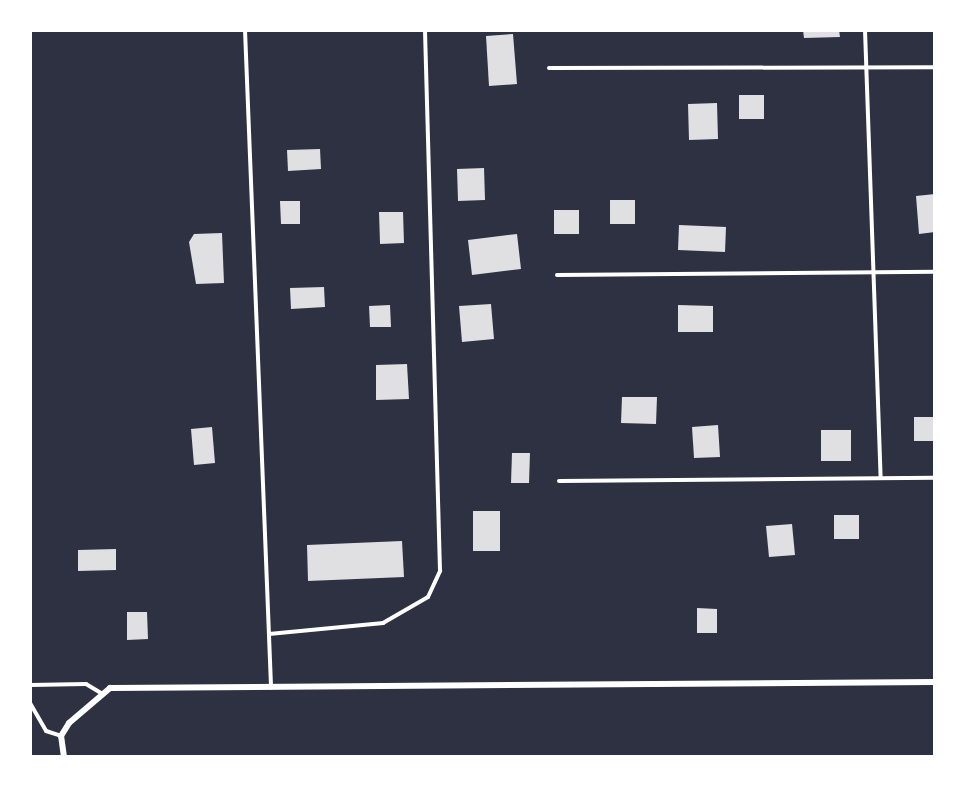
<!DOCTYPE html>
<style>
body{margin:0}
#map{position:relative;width:965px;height:787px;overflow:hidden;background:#2d3142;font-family:Commissioner,sans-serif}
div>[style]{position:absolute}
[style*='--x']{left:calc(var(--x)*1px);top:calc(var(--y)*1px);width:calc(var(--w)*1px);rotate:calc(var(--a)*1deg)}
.building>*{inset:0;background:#e0e0e3}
.service>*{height:4px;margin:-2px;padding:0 2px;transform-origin:2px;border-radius:2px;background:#fff}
.minor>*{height:6px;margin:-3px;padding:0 3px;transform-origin:3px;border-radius:3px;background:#fff}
span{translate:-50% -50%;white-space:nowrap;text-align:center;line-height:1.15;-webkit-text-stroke:9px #fff;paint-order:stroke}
.frame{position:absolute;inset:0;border:32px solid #fff;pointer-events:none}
</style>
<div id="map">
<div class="building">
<div style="clip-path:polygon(803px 30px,839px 30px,840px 37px,804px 38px)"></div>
<div style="clip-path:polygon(513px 34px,517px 84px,489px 86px,486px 36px)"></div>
<div style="clip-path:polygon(739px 95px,764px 95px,764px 119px,739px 119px)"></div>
<div style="clip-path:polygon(717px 103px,718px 139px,689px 140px,688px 104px)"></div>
<div style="clip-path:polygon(320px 149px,321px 169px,288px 171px,287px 150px)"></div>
<div style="clip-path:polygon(484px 168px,485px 200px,458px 201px,457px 169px)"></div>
<div style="clip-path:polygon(935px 194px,935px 232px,919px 234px,916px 196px)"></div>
<div style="clip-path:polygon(610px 200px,635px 200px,635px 224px,610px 224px)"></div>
<div style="clip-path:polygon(280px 201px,300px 201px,300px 224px,281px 224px)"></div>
<div style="clip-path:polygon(554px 210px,579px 210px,579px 234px,554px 234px)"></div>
<div style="clip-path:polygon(379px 212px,403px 212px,404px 243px,380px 244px)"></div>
<div style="clip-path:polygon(679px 225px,726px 227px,725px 252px,678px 250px)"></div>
<div style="clip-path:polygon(222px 233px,224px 283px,196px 284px,189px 242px,194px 234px)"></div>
<div style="clip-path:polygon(517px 234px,521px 269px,472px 275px,468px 240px)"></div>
<div style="clip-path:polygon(324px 287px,325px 307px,291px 309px,290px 288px)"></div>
<div style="clip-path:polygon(491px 304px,494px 339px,462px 342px,459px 306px)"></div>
<div style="clip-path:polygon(390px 305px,391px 327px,370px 327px,369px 306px)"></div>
<div style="clip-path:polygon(678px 305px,713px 306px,713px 332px,678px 332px)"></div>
<div style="clip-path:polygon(407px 364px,409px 399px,376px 400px,376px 365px)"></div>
<div style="clip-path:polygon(622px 397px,657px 397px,656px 424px,621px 423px)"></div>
<div style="clip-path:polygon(914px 417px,935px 417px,935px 441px,914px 441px)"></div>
<div style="clip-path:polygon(718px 425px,720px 457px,694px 458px,692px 427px)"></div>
<div style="clip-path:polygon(212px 427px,215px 463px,194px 465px,191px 429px)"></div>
<div style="clip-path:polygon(821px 430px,851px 430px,851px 461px,821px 461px)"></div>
<div style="clip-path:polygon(512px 453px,530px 453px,529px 483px,511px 483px)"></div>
<div style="clip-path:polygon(473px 511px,500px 511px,500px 551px,473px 551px)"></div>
<div style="clip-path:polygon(834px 515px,859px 515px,859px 539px,834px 539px)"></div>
<div style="clip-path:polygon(792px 524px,795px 555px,769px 557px,766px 526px)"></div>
<div style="clip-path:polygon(402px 541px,404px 577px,308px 581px,307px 545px)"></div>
<div style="clip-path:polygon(116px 549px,116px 570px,78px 571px,78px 550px)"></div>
<div style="clip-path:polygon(697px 608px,717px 609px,717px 633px,697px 633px)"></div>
<div style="clip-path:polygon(127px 612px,147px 612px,148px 639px,127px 640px)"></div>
</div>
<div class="service">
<div style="--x:245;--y:30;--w:658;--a:87.73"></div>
<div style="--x:865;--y:30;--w:448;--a:88"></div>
<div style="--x:549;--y:68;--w:386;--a:-0.1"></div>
<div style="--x:557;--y:275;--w:378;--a:-0.5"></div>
<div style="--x:559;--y:481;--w:376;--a:-0.5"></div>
<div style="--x:269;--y:634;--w:115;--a:-5.5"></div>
<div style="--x:383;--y:623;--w:52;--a:-30"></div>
<div style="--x:428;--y:597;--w:29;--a:-65"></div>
<div style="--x:440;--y:571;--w:541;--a:-91.59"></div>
<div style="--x:30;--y:685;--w:56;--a:-1"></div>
<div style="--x:86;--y:684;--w:17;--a:31"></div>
<div style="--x:30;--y:703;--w:32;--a:60"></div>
<div style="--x:46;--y:731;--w:16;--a:18"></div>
</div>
<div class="minor">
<div style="--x:64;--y:757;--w:21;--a:-98"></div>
<div style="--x:61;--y:736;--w:15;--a:-58"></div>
<div style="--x:69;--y:723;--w:54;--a:-40.5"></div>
<div style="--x:110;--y:688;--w:825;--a:-0.42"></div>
</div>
<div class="frame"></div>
</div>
